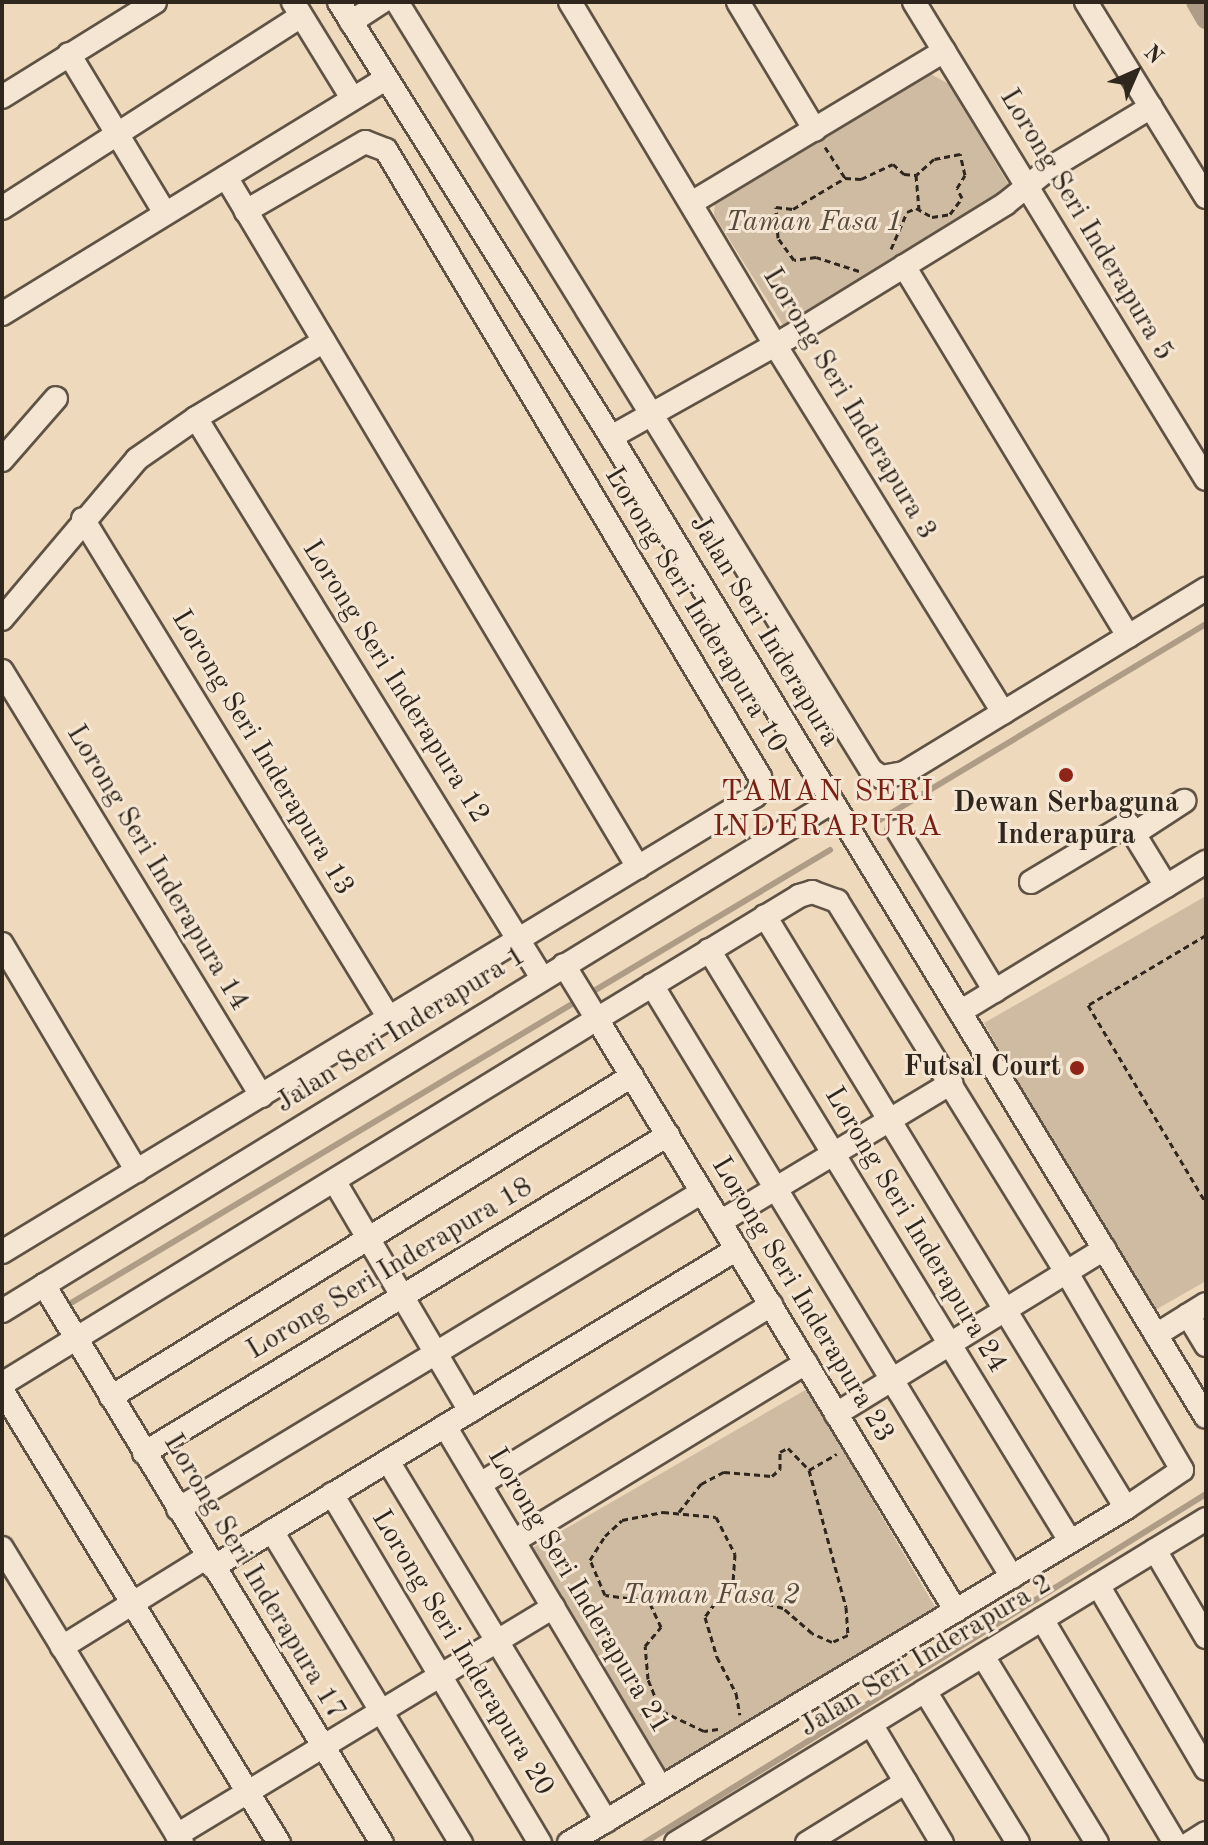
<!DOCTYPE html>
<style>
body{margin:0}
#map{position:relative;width:1208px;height:1845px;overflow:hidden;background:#efd9bc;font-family:"Old Standard TT",serif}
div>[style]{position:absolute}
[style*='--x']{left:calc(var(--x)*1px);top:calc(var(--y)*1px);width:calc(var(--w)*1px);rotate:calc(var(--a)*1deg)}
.green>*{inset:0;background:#cebba1}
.stream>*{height:6px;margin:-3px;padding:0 3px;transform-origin:3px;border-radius:3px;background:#ae9c86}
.canal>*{height:20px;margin:-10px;padding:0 10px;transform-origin:10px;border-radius:10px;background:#ae9c86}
.path>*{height:3px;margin-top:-1.5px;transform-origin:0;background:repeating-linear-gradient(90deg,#2f261d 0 6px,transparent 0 10px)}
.roads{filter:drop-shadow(2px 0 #5f5345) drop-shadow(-2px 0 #5f5345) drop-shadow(0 2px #5f5345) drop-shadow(0 -2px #5f5345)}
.minor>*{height:22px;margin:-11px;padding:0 11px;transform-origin:11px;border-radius:11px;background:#f5e6d3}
.dots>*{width:22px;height:22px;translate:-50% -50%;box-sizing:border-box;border:4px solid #f5e6d3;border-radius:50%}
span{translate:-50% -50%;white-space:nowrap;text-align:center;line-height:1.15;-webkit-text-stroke:6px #f5e6d3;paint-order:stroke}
.park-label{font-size:28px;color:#574b3e;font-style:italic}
.street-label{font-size:28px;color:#2f261d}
.poi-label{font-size:28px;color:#2f261d;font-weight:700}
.right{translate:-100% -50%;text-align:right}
.neighbourhood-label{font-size:30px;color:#7a1f14;letter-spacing:2px}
.frame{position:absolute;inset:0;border:4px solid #2f261d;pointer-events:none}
.north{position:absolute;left:1096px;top:32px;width:80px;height:80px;-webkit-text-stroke:6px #f5e6d3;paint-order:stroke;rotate:45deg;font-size:22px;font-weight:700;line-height:32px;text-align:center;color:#2f261d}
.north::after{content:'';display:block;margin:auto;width:28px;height:36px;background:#2f261d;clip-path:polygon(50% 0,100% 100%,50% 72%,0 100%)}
</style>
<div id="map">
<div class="green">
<div style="clip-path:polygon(929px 73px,949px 84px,1010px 187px,783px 325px,714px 215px,715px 200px)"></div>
<div style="clip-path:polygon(1206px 896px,1206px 1281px,1150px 1313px,984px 1023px)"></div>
<div style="clip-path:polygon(807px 1389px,935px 1607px,663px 1781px,527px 1551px)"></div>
</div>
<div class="stream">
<div style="--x:878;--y:821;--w:383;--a:-31"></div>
<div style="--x:71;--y:1303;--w:884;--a:-30.83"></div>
<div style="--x:644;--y:1843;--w:662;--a:-31.84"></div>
</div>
<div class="canal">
<div style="--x:1196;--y:2;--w:20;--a:60"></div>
</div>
<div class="path">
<div style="--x:825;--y:147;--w:37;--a:57"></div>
<div style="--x:891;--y:249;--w:40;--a:-66.6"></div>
<div style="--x:907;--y:212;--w:10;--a:-24"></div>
<div style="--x:916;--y:208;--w:18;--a:29"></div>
<div style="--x:932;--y:217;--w:18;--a:-9"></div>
<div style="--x:950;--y:214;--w:20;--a:-53"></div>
<div style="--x:962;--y:198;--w:11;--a:-117"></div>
<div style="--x:957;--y:188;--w:15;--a:-58"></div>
<div style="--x:965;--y:175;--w:22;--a:-103"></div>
<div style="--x:960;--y:154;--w:26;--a:169"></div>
<div style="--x:934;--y:159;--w:24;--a:138"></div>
<div style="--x:916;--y:175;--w:35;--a:85"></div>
<div style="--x:859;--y:271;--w:45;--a:-162"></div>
<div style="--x:816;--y:257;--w:22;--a:172"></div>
<div style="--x:794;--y:260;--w:27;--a:-126"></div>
<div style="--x:778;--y:238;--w:31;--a:-94"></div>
<div style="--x:776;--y:207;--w:17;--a:7"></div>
<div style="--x:793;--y:209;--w:61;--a:-30.8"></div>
<div style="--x:845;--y:178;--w:16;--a:4"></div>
<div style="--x:861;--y:179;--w:35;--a:-25"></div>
<div style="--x:893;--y:164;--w:15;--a:42"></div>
<div style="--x:904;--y:174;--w:12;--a:5"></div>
<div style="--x:1206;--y:935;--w:137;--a:149.3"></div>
<div style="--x:1088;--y:1005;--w:230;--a:59.2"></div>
<div style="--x:809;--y:1470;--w:32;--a:-30"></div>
<div style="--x:679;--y:1512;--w:36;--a:-52"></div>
<div style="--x:701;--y:1484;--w:26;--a:-28"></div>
<div style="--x:724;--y:1472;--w:48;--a:4.8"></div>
<div style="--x:772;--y:1476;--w:11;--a:-41"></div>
<div style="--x:780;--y:1469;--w:17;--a:-90"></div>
<div style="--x:780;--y:1452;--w:9;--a:-27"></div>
<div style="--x:788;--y:1448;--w:30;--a:46"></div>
<div style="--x:809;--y:1470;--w:142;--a:74.9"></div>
<div style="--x:846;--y:1607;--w:28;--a:86"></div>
<div style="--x:848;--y:1635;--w:17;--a:156"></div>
<div style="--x:832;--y:1642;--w:22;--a:-156"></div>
<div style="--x:812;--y:1633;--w:38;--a:-139"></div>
<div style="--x:783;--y:1608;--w:53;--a:-163.6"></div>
<div style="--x:732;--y:1593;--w:20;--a:150"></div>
<div style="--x:715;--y:1603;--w:17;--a:126"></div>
<div style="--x:705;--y:1617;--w:42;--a:73.3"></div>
<div style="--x:717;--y:1657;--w:41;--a:62.2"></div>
<div style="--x:736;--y:1693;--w:22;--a:80"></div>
<div style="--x:641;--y:1715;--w:20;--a:-33"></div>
<div style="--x:718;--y:1729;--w:14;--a:172"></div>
<div style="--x:704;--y:1731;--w:44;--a:-154.6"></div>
<div style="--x:664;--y:1712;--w:10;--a:-127"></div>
<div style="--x:658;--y:1704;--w:27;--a:-112"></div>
<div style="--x:648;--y:1679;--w:33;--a:-95"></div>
<div style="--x:645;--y:1646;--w:25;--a:-50"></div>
<div style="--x:661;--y:1627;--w:29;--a:-115"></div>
<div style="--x:649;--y:1601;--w:44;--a:-172.2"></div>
<div style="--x:605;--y:1595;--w:38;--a:-113"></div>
<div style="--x:590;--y:1560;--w:28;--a:-58"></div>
<div style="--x:605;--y:1536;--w:23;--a:-43"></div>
<div style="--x:622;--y:1520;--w:42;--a:-11"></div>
<div style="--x:663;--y:1512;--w:53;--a:5.4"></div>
<div style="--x:716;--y:1517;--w:42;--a:62.8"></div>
<div style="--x:735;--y:1554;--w:39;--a:94"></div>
</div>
<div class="roads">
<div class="minor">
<div style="--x:293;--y:2;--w:113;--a:58.4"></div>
<div style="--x:339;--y:2;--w:513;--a:57.98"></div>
<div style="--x:611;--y:437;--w:1146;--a:58.74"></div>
<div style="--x:397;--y:2;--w:902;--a:58.32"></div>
<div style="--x:871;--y:770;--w:12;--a:35"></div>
<div style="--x:881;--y:777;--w:23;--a:-10"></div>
<div style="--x:904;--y:773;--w:354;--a:-31.4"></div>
<div style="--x:570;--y:2;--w:397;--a:59.1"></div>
<div style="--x:774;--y:343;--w:435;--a:58.2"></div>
<div style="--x:738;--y:2;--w:149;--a:59"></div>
<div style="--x:914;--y:2;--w:559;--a:58.53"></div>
<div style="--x:1086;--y:2;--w:229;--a:58.4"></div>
<div style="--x:351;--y:22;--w:37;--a:-33"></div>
<div style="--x:69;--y:54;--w:186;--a:58.9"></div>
<div style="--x:2;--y:97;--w:180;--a:-31.8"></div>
<div style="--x:226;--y:177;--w:804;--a:59.16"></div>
<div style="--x:693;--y:202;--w:293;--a:-31"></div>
<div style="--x:2;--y:208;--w:355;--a:-32.7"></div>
<div style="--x:904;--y:266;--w:433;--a:58.8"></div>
<div style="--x:2;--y:314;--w:450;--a:-31.5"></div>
<div style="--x:196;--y:418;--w:658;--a:58.29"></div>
<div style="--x:611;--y:437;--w:204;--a:-29.3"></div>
<div style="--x:789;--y:337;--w:254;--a:-31.6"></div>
<div style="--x:1005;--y:204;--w:58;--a:-38.7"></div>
<div style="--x:1050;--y:168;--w:118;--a:-31.1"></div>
<div style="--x:2;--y:460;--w:82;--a:-48.9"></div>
<div style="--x:83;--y:519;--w:585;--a:58.48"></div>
<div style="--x:2;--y:619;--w:209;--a:-49.8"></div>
<div style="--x:137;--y:459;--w:72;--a:-34.8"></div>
<div style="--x:196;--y:418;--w:149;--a:-31"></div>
<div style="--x:2;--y:671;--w:498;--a:58.6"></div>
<div style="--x:898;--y:831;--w:187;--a:58.8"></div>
<div style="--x:1135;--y:833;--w:59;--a:-33.1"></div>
<div style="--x:1031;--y:882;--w:113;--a:-30.9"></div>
<div style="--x:1128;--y:824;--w:73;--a:58.5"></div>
<div style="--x:765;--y:916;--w:693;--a:58.63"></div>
<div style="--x:2;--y:944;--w:264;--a:59.3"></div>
<div style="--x:709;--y:950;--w:693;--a:58.58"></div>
<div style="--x:564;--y:965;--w:63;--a:58.6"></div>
<div style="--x:597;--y:1019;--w:237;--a:-31.3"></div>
<div style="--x:799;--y:896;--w:14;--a:-17"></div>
<div style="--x:812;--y:892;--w:27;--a:20"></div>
<div style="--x:837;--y:901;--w:437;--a:58.3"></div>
<div style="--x:1067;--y:1273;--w:228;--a:59.7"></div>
<div style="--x:1182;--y:1470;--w:68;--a:145.8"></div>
<div style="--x:1126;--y:1508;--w:650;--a:148.98"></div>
<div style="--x:652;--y:985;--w:693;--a:58.7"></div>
<div style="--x:960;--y:1012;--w:288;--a:-31.4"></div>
<div style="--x:335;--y:1182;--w:266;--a:59.5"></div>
<div style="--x:720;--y:1222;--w:270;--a:-31"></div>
<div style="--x:2;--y:1252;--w:880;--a:-31.2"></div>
<div style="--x:755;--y:796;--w:11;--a:-56"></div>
<div style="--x:761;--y:787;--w:10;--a:-96"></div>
<div style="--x:760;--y:777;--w:730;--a:-120.82"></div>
<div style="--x:386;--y:150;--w:22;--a:-159"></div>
<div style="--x:365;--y:142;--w:138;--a:149.9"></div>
<div style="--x:44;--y:1285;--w:652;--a:58.8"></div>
<div style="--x:2;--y:1311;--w:974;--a:-31.52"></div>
<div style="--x:1188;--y:1315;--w:35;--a:59"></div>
<div style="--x:1156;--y:1335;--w:59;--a:-31.8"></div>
<div style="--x:2;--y:1384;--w:698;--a:-31.53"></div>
<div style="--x:597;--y:1019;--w:692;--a:58.77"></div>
<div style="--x:2;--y:1390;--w:531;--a:58.56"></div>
<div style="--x:111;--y:1397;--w:612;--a:-31.64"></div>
<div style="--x:836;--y:1414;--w:315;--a:-31.6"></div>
<div style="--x:445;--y:1426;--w:420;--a:59.2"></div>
<div style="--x:144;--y:1453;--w:613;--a:-31.25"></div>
<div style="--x:388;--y:1461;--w:421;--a:58.8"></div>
<div style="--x:480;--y:1484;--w:342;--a:-31.6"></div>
<div style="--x:332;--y:1494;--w:406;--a:59.2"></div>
<div style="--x:178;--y:1509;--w:612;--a:-31.17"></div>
<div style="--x:272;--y:1531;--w:365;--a:58.8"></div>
<div style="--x:514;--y:1541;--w:342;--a:-31.4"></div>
<div style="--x:2;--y:1548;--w:346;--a:58.6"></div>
<div style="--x:1155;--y:1550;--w:101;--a:59.6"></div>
<div style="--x:213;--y:1567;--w:613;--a:-31.25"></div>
<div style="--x:1098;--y:1585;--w:213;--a:59.6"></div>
<div style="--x:1042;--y:1619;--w:261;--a:59.3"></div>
<div style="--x:62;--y:1647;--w:171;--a:-31.8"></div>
<div style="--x:983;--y:1656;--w:219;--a:58.6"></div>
<div style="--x:925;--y:1691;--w:178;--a:58.5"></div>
<div style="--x:871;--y:1724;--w:139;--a:59.2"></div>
<div style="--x:177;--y:1835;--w:440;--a:-31.2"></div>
<div style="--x:676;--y:1843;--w:621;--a:-31.44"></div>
<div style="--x:807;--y:1843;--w:116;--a:-31.6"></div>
<div style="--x:1190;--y:1843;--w:19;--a:-32"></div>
</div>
</div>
<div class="dots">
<div style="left:1066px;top:775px;background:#8f2418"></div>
<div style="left:1077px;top:1068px;background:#8f2418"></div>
</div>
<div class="park-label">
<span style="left:814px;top:223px">Taman Fasa 1</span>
<span style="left:711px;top:1596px">Taman Fasa 2</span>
</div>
<div class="street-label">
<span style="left:1086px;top:225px;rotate:59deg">Lorong Seri Inderapura 5</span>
<span style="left:849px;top:404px;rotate:59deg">Lorong Seri Inderapura 3</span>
<span style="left:695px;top:610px;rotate:59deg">Lorong Seri Inderapura 10</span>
<span style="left:764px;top:631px;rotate:59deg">Jalan Seri Inderapura</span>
<span style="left:395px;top:682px;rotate:58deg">Lorong Seri Inderapura 12</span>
<span style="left:262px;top:753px;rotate:59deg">Lorong Seri Inderapura 13</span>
<span style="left:157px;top:868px;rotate:59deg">Lorong Seri Inderapura 14</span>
<span style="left:401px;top:1030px;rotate:-32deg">Jalan Seri Inderapura 1</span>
<span style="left:915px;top:1230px;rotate:59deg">Lorong Seri Inderapura 24</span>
<span style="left:390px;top:1269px;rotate:-31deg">Lorong Seri Inderapura 18</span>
<span style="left:802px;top:1300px;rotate:59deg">Lorong Seri Inderapura 23</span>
<span style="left:254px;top:1577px;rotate:59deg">Lorong Seri Inderapura 17</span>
<span style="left:578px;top:1591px;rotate:59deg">Lorong Seri Inderapura 21</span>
<span style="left:462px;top:1653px;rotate:59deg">Lorong Seri Inderapura 20</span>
<span style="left:926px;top:1656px;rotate:-31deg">Jalan Seri Inderapura 2</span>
</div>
<div class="poi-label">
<span style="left:1066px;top:820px">Dewan Serbaguna<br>Inderapura</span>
<span class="right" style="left:1061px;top:1068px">Futsal Court</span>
</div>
<div class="neighbourhood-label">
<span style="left:828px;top:809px">TAMAN SERI<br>INDERAPURA</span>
</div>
<div class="frame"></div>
<div class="north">N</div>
</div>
